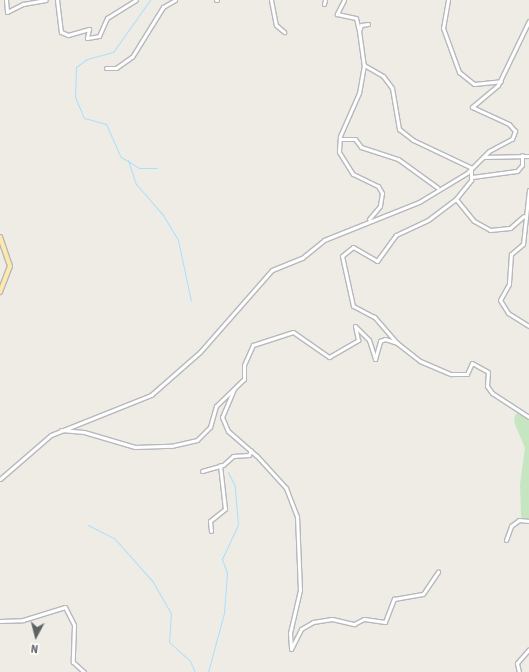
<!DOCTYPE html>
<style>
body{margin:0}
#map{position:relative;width:529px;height:672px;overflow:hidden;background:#efece5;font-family:"Source Sans 3",sans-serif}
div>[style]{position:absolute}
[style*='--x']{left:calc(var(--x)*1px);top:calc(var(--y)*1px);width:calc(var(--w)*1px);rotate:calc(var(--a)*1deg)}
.green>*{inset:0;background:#c6e6c2}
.stream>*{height:1px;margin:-0.5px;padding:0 0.5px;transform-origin:0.5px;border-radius:0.5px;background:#a7e0fd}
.roads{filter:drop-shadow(1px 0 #b6b8bc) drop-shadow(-1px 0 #b6b8bc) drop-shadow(0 1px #b6b8bc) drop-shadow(0 -1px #b6b8bc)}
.minor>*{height:3px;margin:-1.5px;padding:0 1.5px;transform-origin:1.5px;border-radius:1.5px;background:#fff}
.major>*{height:4px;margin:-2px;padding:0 2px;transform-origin:2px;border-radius:2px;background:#fde9ac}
span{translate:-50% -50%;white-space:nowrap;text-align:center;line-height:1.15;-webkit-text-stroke:3.5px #fff;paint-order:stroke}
.north{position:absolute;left:16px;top:616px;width:40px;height:40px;-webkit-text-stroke:3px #fff;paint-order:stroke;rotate:187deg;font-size:11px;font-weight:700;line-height:16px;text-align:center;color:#5d6265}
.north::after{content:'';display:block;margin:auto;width:14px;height:18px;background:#5d6265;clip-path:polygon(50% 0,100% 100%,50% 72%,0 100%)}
</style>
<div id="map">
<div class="green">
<div style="clip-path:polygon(520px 412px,529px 417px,529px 520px,522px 520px,521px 515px,520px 484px,525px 448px,514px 422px,515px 415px)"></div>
</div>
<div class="stream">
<div style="--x:150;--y:0;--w:64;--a:125.4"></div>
<div style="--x:113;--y:52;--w:27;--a:165"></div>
<div style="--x:87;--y:59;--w:14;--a:144"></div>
<div style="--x:76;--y:67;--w:30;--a:92"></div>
<div style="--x:75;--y:97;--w:23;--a:67"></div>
<div style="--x:84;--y:118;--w:23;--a:15"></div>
<div style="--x:106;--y:124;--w:36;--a:66"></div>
<div style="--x:121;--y:157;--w:21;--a:31"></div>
<div style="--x:139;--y:168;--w:18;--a:0"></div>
<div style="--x:128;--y:160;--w:25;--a:72"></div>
<div style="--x:136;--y:184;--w:41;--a:48.9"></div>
<div style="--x:163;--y:215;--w:29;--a:59"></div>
<div style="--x:178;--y:240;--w:62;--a:78"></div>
<div style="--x:88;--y:525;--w:30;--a:27"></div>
<div style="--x:115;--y:539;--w:57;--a:48.5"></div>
<div style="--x:153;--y:582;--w:36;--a:60"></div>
<div style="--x:171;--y:613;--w:29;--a:94"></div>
<div style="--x:169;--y:642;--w:28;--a:42"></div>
<div style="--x:190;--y:661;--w:12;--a:66"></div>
<div style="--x:208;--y:672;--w:61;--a:-74.8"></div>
<div style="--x:224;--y:613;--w:40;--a:-85.7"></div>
<div style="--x:227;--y:573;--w:15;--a:-110"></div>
<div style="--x:222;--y:559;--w:38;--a:-65"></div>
<div style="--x:238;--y:524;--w:38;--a:-95"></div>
<div style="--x:235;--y:486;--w:16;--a:-117"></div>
</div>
<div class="roads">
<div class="minor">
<div style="--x:6;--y:0;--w:12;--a:85"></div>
<div style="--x:7;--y:12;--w:18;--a:-27"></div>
<div style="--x:23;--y:4;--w:23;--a:-10"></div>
<div style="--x:57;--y:0;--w:32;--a:83"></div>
<div style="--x:61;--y:32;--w:8;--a:23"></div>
<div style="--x:68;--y:35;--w:22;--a:-16"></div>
<div style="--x:89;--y:29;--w:9;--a:103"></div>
<div style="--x:87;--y:38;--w:12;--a:-9"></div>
<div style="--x:99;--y:36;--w:20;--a:-66"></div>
<div style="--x:107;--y:18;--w:34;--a:-32"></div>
<div style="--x:216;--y:0;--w:1;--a:0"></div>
<div style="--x:271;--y:0;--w:25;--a:79"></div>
<div style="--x:276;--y:25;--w:11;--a:41"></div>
<div style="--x:344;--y:0;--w:16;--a:117"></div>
<div style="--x:337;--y:14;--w:19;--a:12"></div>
<div style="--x:356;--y:18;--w:13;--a:77"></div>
<div style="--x:448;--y:0;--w:28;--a:100"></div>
<div style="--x:443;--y:28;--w:47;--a:70"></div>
<div style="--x:459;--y:72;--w:19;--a:39"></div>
<div style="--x:474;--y:84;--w:27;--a:-6"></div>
<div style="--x:324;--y:4;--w:4;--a:-76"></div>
<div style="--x:368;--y:24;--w:7;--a:172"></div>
<div style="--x:361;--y:25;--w:6;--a:108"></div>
<div style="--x:359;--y:31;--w:34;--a:82"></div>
<div style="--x:364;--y:65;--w:28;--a:100"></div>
<div style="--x:359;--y:93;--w:47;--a:113.8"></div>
<div style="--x:340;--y:136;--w:16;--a:94"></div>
<div style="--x:339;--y:152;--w:26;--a:58"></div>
<div style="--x:353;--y:174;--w:28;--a:26"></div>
<div style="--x:378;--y:186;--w:8;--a:60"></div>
<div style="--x:382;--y:193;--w:13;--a:99"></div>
<div style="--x:380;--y:206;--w:17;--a:130"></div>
<div style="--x:364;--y:65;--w:22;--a:30"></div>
<div style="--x:383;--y:76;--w:15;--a:53"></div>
<div style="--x:392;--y:88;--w:42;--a:80.3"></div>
<div style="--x:399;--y:129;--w:18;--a:38"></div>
<div style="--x:413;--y:140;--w:65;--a:25.4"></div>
<div style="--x:106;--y:68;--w:10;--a:0"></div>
<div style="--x:116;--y:68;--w:19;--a:-35"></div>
<div style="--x:132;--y:57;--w:59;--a:-58.2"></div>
<div style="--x:163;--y:7;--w:14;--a:-30"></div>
<div style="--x:340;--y:139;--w:15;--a:0"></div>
<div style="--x:355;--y:139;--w:10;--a:53"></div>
<div style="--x:361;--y:147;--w:39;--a:18"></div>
<div style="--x:398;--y:159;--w:49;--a:35.9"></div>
<div style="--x:483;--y:157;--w:46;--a:-1.2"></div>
<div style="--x:472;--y:177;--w:45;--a:-7.6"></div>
<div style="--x:517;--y:171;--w:8;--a:-50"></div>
<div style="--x:522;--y:165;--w:10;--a:-90"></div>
<div style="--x:529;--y:190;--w:54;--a:96.3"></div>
<div style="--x:523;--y:244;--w:16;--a:140"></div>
<div style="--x:511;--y:254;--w:30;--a:94"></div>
<div style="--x:509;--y:284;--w:18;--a:119"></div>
<div style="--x:500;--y:300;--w:15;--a:58"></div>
<div style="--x:508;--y:313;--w:25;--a:32"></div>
<div style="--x:456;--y:199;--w:28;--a:51"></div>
<div style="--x:474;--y:221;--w:18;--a:29"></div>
<div style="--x:490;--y:230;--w:20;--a:-6"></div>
<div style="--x:510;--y:228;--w:18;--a:-41"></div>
<div style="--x:397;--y:343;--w:35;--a:-131"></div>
<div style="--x:374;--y:317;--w:24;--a:-152"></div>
<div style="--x:353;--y:306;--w:51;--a:-102.4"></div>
<div style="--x:342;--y:256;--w:14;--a:-39"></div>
<div style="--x:353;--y:247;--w:28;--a:30"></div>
<div style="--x:377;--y:261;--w:32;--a:-54"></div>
<div style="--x:396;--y:235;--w:35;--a:-25"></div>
<div style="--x:428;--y:220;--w:34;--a:-37"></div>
<div style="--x:455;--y:200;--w:26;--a:-51"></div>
<div style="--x:471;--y:180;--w:10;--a:-90"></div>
<div style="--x:234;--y:389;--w:30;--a:113"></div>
<div style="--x:222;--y:417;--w:15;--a:67"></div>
<div style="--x:228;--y:431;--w:37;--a:41"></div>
<div style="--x:256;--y:455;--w:45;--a:47.7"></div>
<div style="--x:286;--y:488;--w:30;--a:69"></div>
<div style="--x:297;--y:516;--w:74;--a:87.7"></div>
<div style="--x:300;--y:590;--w:44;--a:103.1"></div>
<div style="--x:290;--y:633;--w:16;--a:86"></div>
<div style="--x:61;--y:430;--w:23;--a:5"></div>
<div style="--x:84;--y:432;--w:53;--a:16.4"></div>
<div style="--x:135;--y:447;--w:36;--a:-2"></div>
<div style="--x:171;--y:446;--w:27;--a:-13"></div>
<div style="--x:197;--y:440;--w:18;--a:-45"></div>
<div style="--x:210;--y:427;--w:22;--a:-74"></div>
<div style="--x:216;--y:406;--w:39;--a:-44"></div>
<div style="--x:244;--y:379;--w:14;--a:-90"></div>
<div style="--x:244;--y:365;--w:22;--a:-66"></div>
<div style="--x:253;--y:345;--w:42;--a:-18"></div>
<div style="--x:293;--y:332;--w:44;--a:34.8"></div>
<div style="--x:329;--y:357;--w:34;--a:-30"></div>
<div style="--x:358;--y:340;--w:14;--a:-102"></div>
<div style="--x:355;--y:326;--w:20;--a:45"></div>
<div style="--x:369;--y:340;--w:20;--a:72"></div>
<div style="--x:375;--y:359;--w:19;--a:-74"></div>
<div style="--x:380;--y:341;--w:5;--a:-22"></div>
<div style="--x:385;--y:339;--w:13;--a:18"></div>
<div style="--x:397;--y:343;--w:29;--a:38"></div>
<div style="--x:420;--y:361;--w:34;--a:23"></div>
<div style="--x:451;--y:374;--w:16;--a:0"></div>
<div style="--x:467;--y:374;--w:12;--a:-66"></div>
<div style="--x:472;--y:363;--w:18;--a:29"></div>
<div style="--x:488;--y:372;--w:14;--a:94"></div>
<div style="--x:487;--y:386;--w:9;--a:54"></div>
<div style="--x:492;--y:393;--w:44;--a:33"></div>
<div style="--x:202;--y:471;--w:22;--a:-16"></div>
<div style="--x:223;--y:465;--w:13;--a:-42"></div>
<div style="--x:233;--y:456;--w:16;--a:-4"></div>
<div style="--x:249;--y:455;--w:5;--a:-68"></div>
<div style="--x:0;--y:479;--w:67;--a:-40.8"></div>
<div style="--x:51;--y:435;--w:108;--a:-21.8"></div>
<div style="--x:151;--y:395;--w:65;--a:-41.3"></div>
<div style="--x:200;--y:352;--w:109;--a:-48.7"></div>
<div style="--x:272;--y:270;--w:32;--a:-22"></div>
<div style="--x:302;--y:258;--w:28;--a:-39"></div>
<div style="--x:324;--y:240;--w:102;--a:-21.8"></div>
<div style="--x:419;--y:202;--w:56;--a:-31.1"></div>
<div style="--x:467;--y:173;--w:31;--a:-45"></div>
<div style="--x:489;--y:151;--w:26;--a:-28"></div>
<div style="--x:512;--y:139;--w:9;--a:-69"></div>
<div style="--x:515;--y:131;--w:9;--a:-131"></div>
<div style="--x:509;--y:124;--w:41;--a:-155.3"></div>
<div style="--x:472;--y:107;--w:34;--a:-40"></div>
<div style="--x:498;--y:85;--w:71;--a:-64.2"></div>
<div style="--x:211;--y:531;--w:10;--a:-96"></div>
<div style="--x:210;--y:521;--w:19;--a:-39"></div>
<div style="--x:225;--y:509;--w:44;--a:-96.5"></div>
<div style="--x:506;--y:540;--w:15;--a:-70"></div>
<div style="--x:511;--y:526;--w:10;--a:-37"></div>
<div style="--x:519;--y:520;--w:10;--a:6"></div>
<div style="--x:0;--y:621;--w:23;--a:-2"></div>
<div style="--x:23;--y:620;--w:44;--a:-17.2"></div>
<div style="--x:65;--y:607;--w:20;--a:63"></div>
<div style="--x:74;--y:625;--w:37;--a:92"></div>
<div style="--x:73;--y:662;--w:15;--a:42"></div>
<div style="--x:291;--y:649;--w:22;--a:-63"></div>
<div style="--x:301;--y:629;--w:14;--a:-30"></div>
<div style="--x:313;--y:622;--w:19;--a:-9"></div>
<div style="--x:332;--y:619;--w:23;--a:13"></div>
<div style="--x:354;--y:624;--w:11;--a:-27"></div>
<div style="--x:364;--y:619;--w:21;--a:8"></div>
<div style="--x:385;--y:622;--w:25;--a:-69"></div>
<div style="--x:394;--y:599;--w:29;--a:-10"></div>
<div style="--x:423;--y:594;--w:27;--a:-56"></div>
<div style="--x:519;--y:672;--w:9;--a:-103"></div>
<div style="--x:517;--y:663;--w:18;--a:-49"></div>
</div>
<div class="major">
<div style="--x:0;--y:237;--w:31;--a:71"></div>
<div style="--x:10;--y:266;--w:28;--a:111"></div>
</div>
</div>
<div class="north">N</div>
</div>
